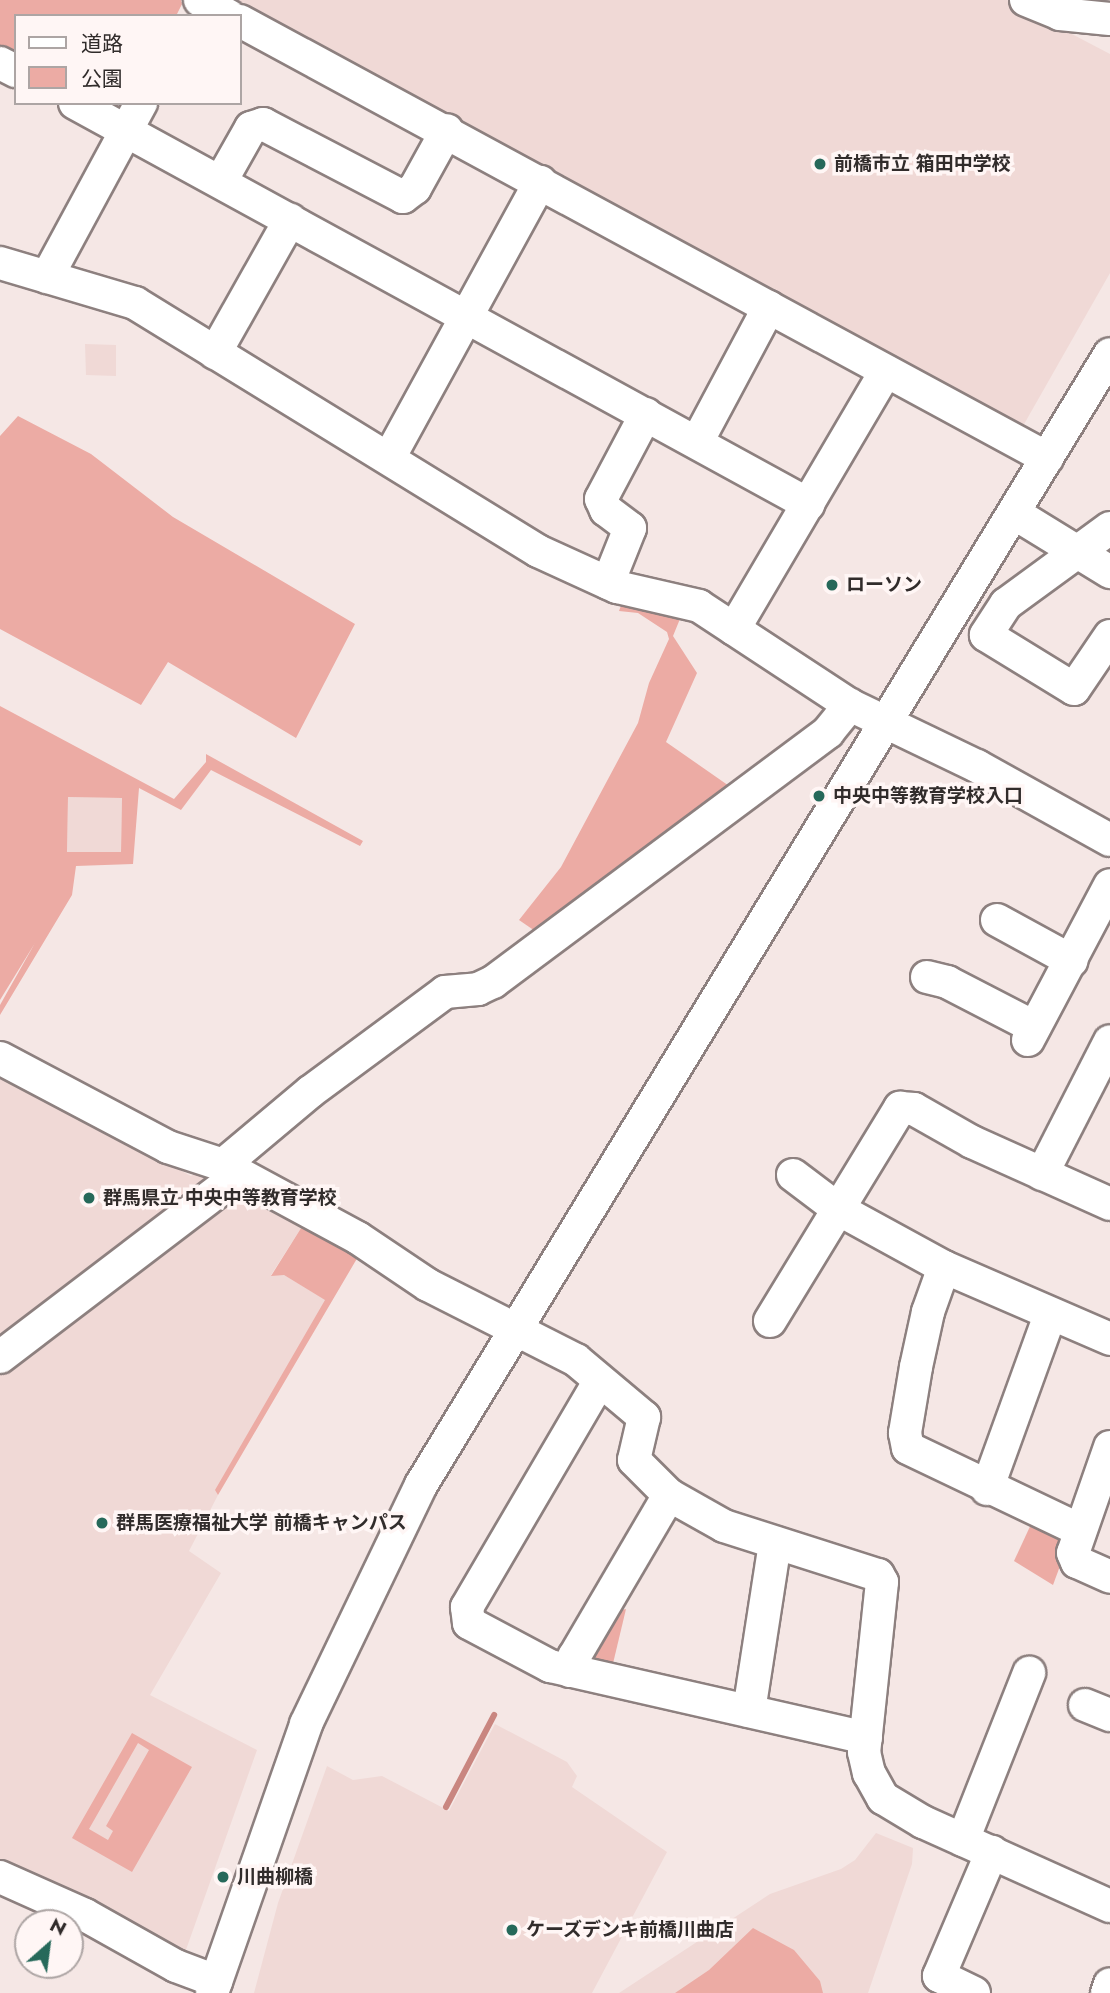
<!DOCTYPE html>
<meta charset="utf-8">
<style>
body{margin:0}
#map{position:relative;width:1110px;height:1993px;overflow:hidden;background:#f5e7e5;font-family:Jost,"Noto Sans JP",sans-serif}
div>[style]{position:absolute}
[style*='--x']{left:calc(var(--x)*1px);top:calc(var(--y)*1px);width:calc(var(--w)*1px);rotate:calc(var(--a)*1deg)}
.built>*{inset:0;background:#f0d9d6}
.green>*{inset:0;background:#ecaba4}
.stream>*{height:6px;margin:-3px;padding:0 3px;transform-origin:3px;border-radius:3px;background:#c98680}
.roads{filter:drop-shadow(2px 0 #8d807f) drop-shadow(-2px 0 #8d807f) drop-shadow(0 2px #8d807f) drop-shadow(0 -2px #8d807f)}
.minor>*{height:32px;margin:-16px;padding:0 16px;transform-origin:16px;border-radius:16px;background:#fff}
.dots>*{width:19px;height:19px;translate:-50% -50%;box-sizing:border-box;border:4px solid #fff6f5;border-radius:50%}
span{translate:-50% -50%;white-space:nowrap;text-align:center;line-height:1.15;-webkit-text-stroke:7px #fff6f5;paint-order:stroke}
.poi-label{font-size:19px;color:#312c2b;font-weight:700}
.left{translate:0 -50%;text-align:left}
.legend{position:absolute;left:14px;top:14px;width:228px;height:91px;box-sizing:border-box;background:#fff6f5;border:2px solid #ada5a4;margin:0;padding:9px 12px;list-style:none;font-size:21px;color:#312c2b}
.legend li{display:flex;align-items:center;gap:14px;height:35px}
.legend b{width:35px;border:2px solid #ada5a4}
.north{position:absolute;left:14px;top:1909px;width:70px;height:70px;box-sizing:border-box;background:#fff6f5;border:2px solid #ada5a4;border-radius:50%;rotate:28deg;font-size:19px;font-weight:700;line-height:28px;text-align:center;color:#312c2b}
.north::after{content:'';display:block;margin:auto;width:24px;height:32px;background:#26695a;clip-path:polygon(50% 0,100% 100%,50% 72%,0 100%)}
</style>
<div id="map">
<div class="built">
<div style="clip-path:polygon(231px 0,1007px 0,1110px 54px,1110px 273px,1023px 426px,1014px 428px)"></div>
<div style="clip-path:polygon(85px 344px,116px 345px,116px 376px,86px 375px)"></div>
<div style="clip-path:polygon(68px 797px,122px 798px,121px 852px,67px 852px)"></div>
<div style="clip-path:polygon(0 1073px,191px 1176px,198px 1172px,208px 1178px,0 1334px)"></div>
<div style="clip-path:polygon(239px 1188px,303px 1225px,271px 1275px,284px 1275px,326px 1300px,216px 1490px,218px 1495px,189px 1551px,221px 1573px,150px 1695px,257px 1750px,182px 1961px,0 1869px,0 1374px,33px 1356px,56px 1328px)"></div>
<div style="clip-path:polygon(495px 1724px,567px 1762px,577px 1776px,572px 1787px,667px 1852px,592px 1993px,254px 1993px,278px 1903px,327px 1766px,353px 1780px,382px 1776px,449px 1811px)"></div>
<div style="clip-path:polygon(876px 1833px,913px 1848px,912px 1864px,868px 1993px,619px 1993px,770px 1894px,841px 1869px,855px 1860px)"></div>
</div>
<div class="green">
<div style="clip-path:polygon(0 0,181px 0,182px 4px,176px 16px,16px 16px,16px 59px,0 50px)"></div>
<div style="clip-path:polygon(18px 416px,91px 454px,173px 517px,355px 624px,296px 738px,168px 662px,141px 705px,0 629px,0 436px)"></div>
<div style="clip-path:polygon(622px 603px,682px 614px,673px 636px,697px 673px,666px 742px,732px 788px,535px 931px,519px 920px,561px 867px,638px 723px,649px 683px,669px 639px,667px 632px,638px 613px,619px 611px)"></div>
<div style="clip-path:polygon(evenodd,0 706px,174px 799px,206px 762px,206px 754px,363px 841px,360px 846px,211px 770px,181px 810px,139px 788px,133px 864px,76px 866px,72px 895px,0 1015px,0 1005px,35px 943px,0 1000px,0 706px,68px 797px,122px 798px,121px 852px,67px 852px,68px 797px)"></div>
<div style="clip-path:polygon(303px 1225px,362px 1250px,218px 1495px,215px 1490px,325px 1300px,284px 1275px,271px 1276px)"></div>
<div style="clip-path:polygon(1033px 1520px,1063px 1534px,1067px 1547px,1053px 1585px,1014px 1561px)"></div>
<div style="clip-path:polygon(626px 1609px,610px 1676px,583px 1660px,617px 1611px)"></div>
<div style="clip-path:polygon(evenodd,132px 1733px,192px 1767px,132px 1872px,72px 1838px,132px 1733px,138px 1743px,149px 1750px,106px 1826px,113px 1831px,108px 1840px,89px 1829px,138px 1743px)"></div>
<div style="clip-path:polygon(753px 1928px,794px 1950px,820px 1981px,823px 1993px,675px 1993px,709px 1970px)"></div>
</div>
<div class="stream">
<div style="--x:446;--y:1807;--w:104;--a:-62.4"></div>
</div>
<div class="roads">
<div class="minor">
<div style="--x:200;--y:0;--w:33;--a:29"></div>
<div style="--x:1026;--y:0;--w:37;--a:22"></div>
<div style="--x:1060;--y:14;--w:50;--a:5.7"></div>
<div style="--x:240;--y:21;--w:918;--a:28.44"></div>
<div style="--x:0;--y:63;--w:18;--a:27"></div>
<div style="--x:75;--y:103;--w:836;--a:28.68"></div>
<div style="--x:221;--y:181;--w:61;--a:-60.5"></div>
<div style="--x:251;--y:128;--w:13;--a:-18"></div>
<div style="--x:263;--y:124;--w:158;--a:27.5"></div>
<div style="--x:403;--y:197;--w:15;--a:-37"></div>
<div style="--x:415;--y:188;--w:66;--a:-61.1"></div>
<div style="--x:0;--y:263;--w:141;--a:16.5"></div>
<div style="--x:135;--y:303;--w:473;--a:31.6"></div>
<div style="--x:538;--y:551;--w:87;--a:24.5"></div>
<div style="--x:617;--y:587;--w:84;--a:13"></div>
<div style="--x:699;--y:606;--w:181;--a:33.3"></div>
<div style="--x:850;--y:705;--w:141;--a:25.7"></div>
<div style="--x:977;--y:766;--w:152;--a:29.1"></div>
<div style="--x:47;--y:277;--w:198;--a:-61.6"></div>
<div style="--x:215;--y:353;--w:153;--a:-60.6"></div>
<div style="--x:697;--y:442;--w:153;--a:-61.9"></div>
<div style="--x:389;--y:458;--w:315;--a:-61.3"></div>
<div style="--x:1014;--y:513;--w:113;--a:31.6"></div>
<div style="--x:1110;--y:528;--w:129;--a:143.8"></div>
<div style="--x:1006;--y:604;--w:37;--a:123"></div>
<div style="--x:986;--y:635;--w:103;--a:31.5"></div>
<div style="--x:1074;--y:689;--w:64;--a:-55.8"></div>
<div style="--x:608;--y:583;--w:59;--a:-68.2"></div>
<div style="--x:630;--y:528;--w:30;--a:-143"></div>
<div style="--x:606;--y:510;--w:12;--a:-114"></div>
<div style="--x:601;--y:499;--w:96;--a:-62.1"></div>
<div style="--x:734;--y:629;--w:299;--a:-59.5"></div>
<div style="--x:997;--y:920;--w:85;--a:28.7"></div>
<div style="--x:927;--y:977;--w:21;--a:14"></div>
<div style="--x:947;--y:982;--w:98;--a:27.3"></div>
<div style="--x:1028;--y:1040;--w:175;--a:-62.1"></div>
<div style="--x:0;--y:1058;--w:190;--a:27.9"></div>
<div style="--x:168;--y:1147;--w:58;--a:18.1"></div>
<div style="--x:223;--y:1165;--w:153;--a:28.4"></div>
<div style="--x:358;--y:1238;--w:84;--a:33.9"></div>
<div style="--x:428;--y:1285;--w:166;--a:26.9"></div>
<div style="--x:576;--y:1360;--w:89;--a:40"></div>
<div style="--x:644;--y:1417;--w:44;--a:103.1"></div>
<div style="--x:634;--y:1460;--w:49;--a:45"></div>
<div style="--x:669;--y:1495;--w:63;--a:29.4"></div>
<div style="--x:724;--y:1526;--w:162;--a:17.7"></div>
<div style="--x:878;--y:1575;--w:8;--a:60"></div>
<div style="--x:882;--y:1582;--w:171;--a:96"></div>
<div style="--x:864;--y:1752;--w:22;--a:77"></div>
<div style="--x:869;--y:1773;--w:29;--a:61"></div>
<div style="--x:883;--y:1798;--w:47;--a:31"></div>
<div style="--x:923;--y:1822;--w:205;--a:24.2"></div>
<div style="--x:223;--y:1165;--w:114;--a:-40"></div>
<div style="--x:310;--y:1092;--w:168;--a:-36.5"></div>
<div style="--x:445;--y:992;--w:33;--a:-5"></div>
<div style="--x:478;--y:989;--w:17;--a:-25"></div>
<div style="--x:493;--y:982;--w:418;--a:-36.7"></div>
<div style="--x:828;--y:732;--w:35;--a:-51"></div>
<div style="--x:1042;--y:1174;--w:149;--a:-62.9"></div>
<div style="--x:793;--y:1175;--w:56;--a:37.1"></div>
<div style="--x:838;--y:1209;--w:121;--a:28.7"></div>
<div style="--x:944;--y:1267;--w:181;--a:23.4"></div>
<div style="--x:944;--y:1267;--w:48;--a:109.6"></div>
<div style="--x:928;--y:1312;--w:56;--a:102.3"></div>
<div style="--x:916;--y:1367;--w:67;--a:99.5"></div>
<div style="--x:905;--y:1433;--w:15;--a:79"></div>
<div style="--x:908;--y:1448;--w:191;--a:25.5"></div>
<div style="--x:770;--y:1321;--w:250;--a:-58.6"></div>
<div style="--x:900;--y:1108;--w:14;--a:4"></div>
<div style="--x:914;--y:1109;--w:67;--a:29.6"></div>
<div style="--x:972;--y:1142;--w:151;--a:24.2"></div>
<div style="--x:0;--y:1357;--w:300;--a:-37.3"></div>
<div style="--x:599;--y:1382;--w:261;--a:120.4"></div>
<div style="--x:467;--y:1607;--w:16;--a:83"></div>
<div style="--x:469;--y:1623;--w:92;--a:28"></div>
<div style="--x:550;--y:1666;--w:324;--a:12.8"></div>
<div style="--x:1110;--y:1447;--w:112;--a:109.2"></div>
<div style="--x:1073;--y:1553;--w:10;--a:66"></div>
<div style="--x:1077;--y:1562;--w:36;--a:24"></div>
<div style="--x:987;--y:1489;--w:185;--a:-70.1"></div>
<div style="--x:570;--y:1671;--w:15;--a:-74"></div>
<div style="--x:574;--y:1657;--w:188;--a:-59.6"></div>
<div style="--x:1085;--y:1705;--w:27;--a:22"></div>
<div style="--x:749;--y:1711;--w:170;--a:-81.2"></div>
<div style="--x:963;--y:1840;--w:180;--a:-68.4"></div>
<div style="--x:0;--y:1877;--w:93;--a:24.1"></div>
<div style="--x:85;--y:1915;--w:104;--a:29.3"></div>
<div style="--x:176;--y:1966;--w:43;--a:20.6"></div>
<div style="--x:212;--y:1993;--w:285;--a:-70.7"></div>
<div style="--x:306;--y:1724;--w:265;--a:-64.3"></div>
<div style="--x:421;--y:1485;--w:1324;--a:-58.65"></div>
<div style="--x:974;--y:1993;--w:39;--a:-154"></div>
<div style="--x:939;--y:1976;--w:135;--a:-66.9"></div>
<div style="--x:1107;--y:1993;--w:9;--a:-72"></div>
</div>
</div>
<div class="dots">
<div style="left:820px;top:164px;background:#26695a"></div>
<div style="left:832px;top:585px;background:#26695a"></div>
<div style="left:819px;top:796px;background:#26695a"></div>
<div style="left:89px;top:1198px;background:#26695a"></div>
<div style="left:102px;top:1523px;background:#26695a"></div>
<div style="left:223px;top:1877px;background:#26695a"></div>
<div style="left:512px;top:1930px;background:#26695a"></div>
</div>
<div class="poi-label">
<span class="left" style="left:834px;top:164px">前橋市立 箱田中学校</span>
<span class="left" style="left:846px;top:585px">ローソン</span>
<span class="left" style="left:833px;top:796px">中央中等教育学校入口</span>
<span class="left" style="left:103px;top:1198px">群馬県立 中央中等教育学校</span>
<span class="left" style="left:116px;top:1523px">群馬医療福祉大学 前橋キャンパス</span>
<span class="left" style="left:237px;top:1877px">川曲柳橋</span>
<span class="left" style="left:526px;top:1930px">ケーズデンキ前橋川曲店</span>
</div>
<ul class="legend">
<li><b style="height:9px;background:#fff"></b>道路</li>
<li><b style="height:19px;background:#ecaba4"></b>公園</li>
</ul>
<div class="north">N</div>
</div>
